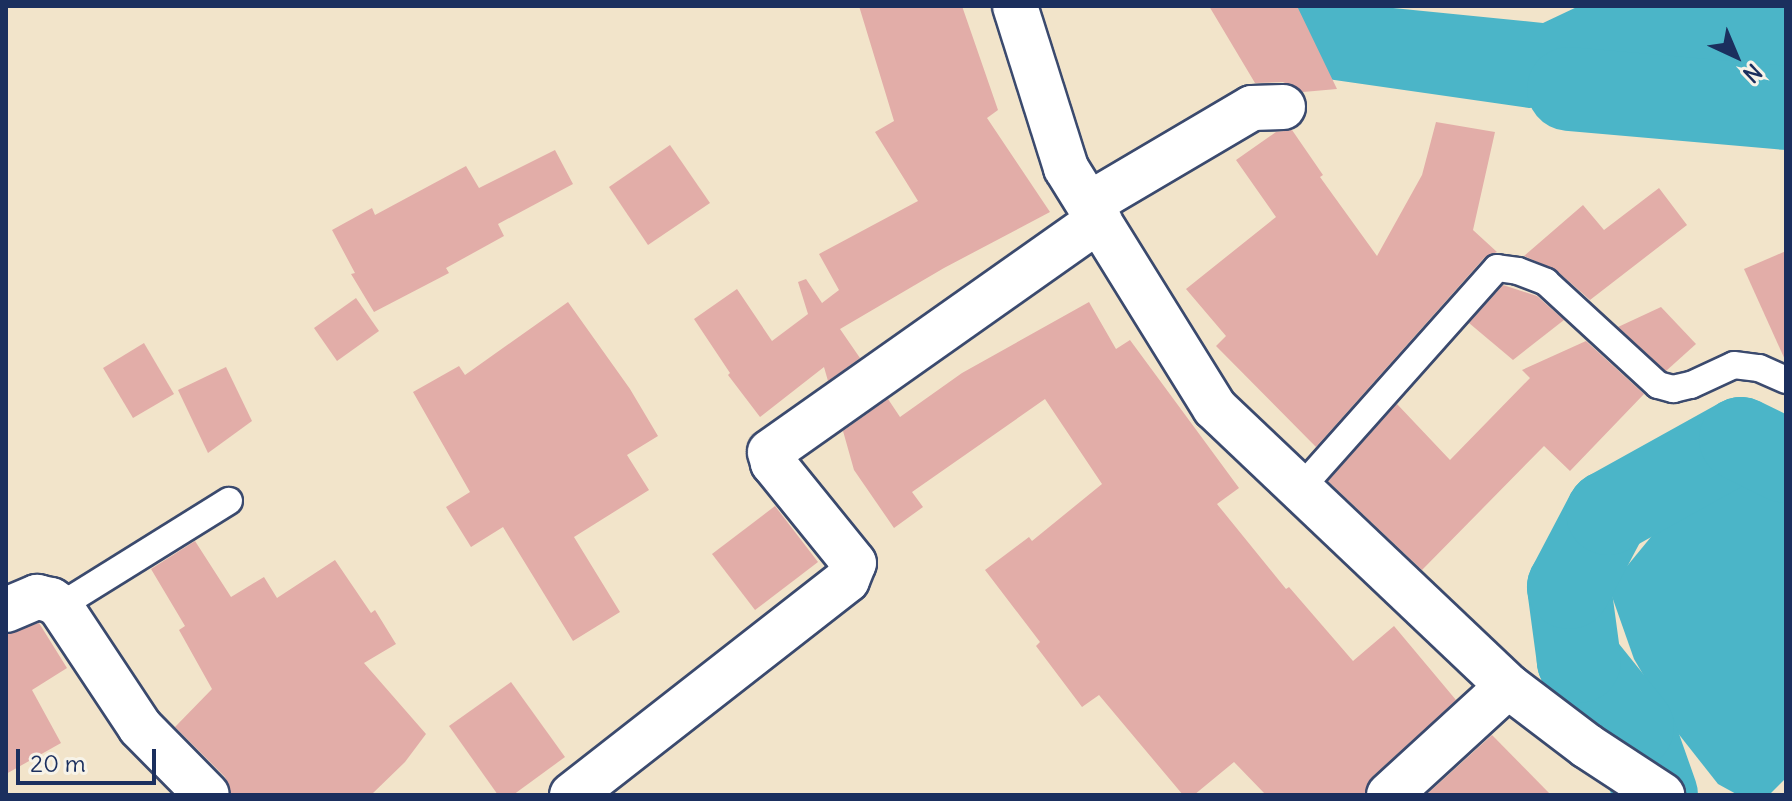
<!DOCTYPE html>
<style>
body{margin:0}
#map{position:relative;width:1792px;height:801px;overflow:hidden;background:#f2e4ca;font-family:Delius,sans-serif}
div>[style]{position:absolute}
[style*='--x']{left:calc(var(--x)*1px);top:calc(var(--y)*1px);width:calc(var(--w)*1px);rotate:calc(var(--a)*1deg)}
.water>*{inset:0;background:#4bb5c8}
.river>*{height:84px;margin:-42px;padding:0 42px;transform-origin:42px;border-radius:42px;background:#4bb5c8}
.building>*{inset:0;background:#e2ada8}
.roads{filter:drop-shadow(2px 0 #3b4a6e) drop-shadow(-2px 0 #3b4a6e) drop-shadow(0 2px #3b4a6e) drop-shadow(0 -2px #3b4a6e)}
.lane>*{height:26px;margin:-13px;padding:0 13px;transform-origin:13px;border-radius:13px;background:#fff}
.street>*{height:44px;margin:-22px;padding:0 22px;transform-origin:22px;border-radius:22px;background:#fff}
span{translate:-50% -50%;white-space:nowrap;text-align:center;line-height:1.15;-webkit-text-stroke:7px #f7f3e8;paint-order:stroke}
.frame{position:absolute;inset:0;border:8px solid #1b2f5e;pointer-events:none}
.north{position:absolute;left:1696px;top:16px;width:80px;height:80px;-webkit-text-stroke:6px #f7f3e8;paint-order:stroke;rotate:136deg;font-size:22px;font-weight:700;line-height:32px;text-align:center;color:#1b2f5e}
.north::after{content:'';display:block;margin:auto;width:28px;height:36px;background:#1b2f5e;clip-path:polygon(50% 0,100% 100%,50% 72%,0 100%)}
.scale{position:absolute;left:16px;top:749px;width:140px;height:36px;box-sizing:border-box;border:4px solid #1b2f5e;border-top:0;padding-left:10px;font-size:24px;line-height:28px;white-space:nowrap;color:#1b2f5e;-webkit-text-stroke:6px #f7f3e8;paint-order:stroke}
</style>
<div id="map">
<div class="water">
<div style="clip-path:polygon(1218px 6px,1373px 6px,1543px 23px,1579px 6px,1786px 6px,1786px 91px,1529px 108px,1251px 68px)"></div>
<div style="clip-path:polygon(1733px 477px,1769px 480px,1786px 490px,1786px 778px,1769px 795px,1738px 795px,1718px 784px,1677px 732px,1634px 659px,1609px 588px,1660px 526px,1707px 490px)"></div>
</div>
<div class="river">
<div style="--x:1569;--y:89;--w:218;--a:5"></div>
<div style="--x:1656;--y:795;--w:72;--a:-109.4"></div>
<div style="--x:1632;--y:727;--w:85;--a:-128.8"></div>
<div style="--x:1579;--y:661;--w:75;--a:-97.7"></div>
<div style="--x:1569;--y:587;--w:84;--a:-62.2"></div>
<div style="--x:1608;--y:513;--w:152;--a:-29.1"></div>
<div style="--x:1741;--y:439;--w:50;--a:26.1"></div>
</div>
<div class="building">
<div style="clip-path:polygon(859px 6px,962px 6px,998px 110px,987px 118px,1050px 212px,944px 268px,840px 329px,860px 358px,828px 381px,824px 367px,760px 417px,728px 375px,730px 373px,694px 319px,737px 289px,772px 341px,808px 314px,798px 282px,806px 279px,822px 303px,839px 290px,819px 254px,918px 201px,875px 132px,894px 121px)"></div>
<div style="clip-path:polygon(1209px 6px,1297px 6px,1337px 89px,1303px 92px,1283px 82px,1255px 83px)"></div>
<div style="clip-path:polygon(1436px 122px,1495px 132px,1473px 230px,1497px 252px,1485px 257px,1316px 447px,1216px 346px,1226px 336px,1186px 289px,1276px 217px,1236px 160px,1276px 132px,1292px 130px,1323px 175px,1320px 177px,1377px 256px,1422px 175px)"></div>
<div style="clip-path:polygon(670px 145px,710px 203px,648px 245px,609px 187px)"></div>
<div style="clip-path:polygon(555px 150px,573px 184px,498px 224px,504px 236px,446px 268px,449px 273px,374px 312px,351px 274px,355px 273px,332px 230px,372px 208px,375px 215px,466px 166px,479px 188px)"></div>
<div style="clip-path:polygon(1659px 188px,1687px 225px,1590px 300px,1556px 270px,1524px 256px,1583px 205px,1604px 230px)"></div>
<div style="clip-path:polygon(1786px 251px,1786px 362px,1744px 269px)"></div>
<div style="clip-path:polygon(1503px 285px,1537px 296px,1564px 320px,1513px 360px,1469px 323px)"></div>
<div style="clip-path:polygon(356px 298px,379px 331px,337px 361px,314px 328px)"></div>
<div style="clip-path:polygon(568px 302px,630px 389px,658px 436px,627px 455px,649px 490px,574px 537px,620px 612px,573px 641px,503px 527px,471px 547px,446px 507px,470px 492px,413px 392px,459px 366px,465px 375px)"></div>
<div style="clip-path:polygon(1089px 302px,1116px 349px,1130px 340px,1239px 488px,1217px 504px,1286px 589px,1289px 587px,1353px 661px,1394px 626px,1456px 700px,1372px 777px,1365px 795px,1266px 795px,1234px 762px,1194px 795px,1183px 795px,1099px 695px,1082px 707px,1036px 646px,1040px 642px,985px 570px,1029px 537px,1032px 541px,1102px 484px,1045px 399px,912px 492px,923px 507px,894px 528px,854px 470px,843px 431px,888px 399px,900px 417px,962px 373px)"></div>
<div style="clip-path:polygon(1661px 307px,1696px 344px,1666px 371px,1618px 327px)"></div>
<div style="clip-path:polygon(1586px 341px,1644px 394px,1570px 471px,1544px 446px,1422px 570px,1328px 481px,1397px 404px,1450px 460px,1530px 378px,1522px 370px)"></div>
<div style="clip-path:polygon(144px 343px,174px 394px,133px 418px,103px 368px)"></div>
<div style="clip-path:polygon(226px 367px,252px 421px,208px 453px,178px 390px)"></div>
<div style="clip-path:polygon(775px 506px,818px 562px,755px 610px,712px 554px)"></div>
<div style="clip-path:polygon(195px 541px,231px 597px,264px 577px,277px 598px,335px 560px,371px 613px,375px 610px,396px 644px,364px 663px,426px 734px,405px 762px,371px 795px,231px 795px,225px 777px,175px 727px,212px 689px,179px 630px,185px 626px,151px 569px)"></div>
<div style="clip-path:polygon(39px 623px,67px 668px,32px 690px,61px 743px,6px 774px,6px 634px)"></div>
<div style="clip-path:polygon(511px 682px,565px 757px,513px 795px,498px 795px,449px 726px)"></div>
<div style="clip-path:polygon(1492px 735px,1551px 795px,1426px 795px)"></div>
</div>
<div class="roads">
<div class="lane">
<div style="--x:1300;--y:489;--w:296;--a:-48.3"></div>
<div style="--x:1497;--y:268;--w:21;--a:8"></div>
<div style="--x:1518;--y:271;--w:30;--a:21"></div>
<div style="--x:1546;--y:282;--w:152;--a:42.6"></div>
<div style="--x:1658;--y:385;--w:16;--a:15"></div>
<div style="--x:1673;--y:389;--w:18;--a:-13"></div>
<div style="--x:1691;--y:385;--w:47;--a:-24.9"></div>
<div style="--x:1734;--y:365;--w:25;--a:7"></div>
<div style="--x:1759;--y:368;--w:30;--a:24"></div>
<div style="--x:60;--y:606;--w:199;--a:-31.9"></div>
</div>
<div class="street">
<div style="--x:1015;--y:6;--w:170;--a:72.5"></div>
<div style="--x:1066;--y:168;--w:282;--a:58.2"></div>
<div style="--x:1215;--y:408;--w:404;--a:43.5"></div>
<div style="--x:1508;--y:686;--w:99;--a:37.2"></div>
<div style="--x:1587;--y:746;--w:90;--a:33.2"></div>
<div style="--x:1089;--y:204;--w:189;--a:-30.5"></div>
<div style="--x:1252;--y:108;--w:31;--a:-2"></div>
<div style="--x:6;--y:610;--w:34;--a:-23"></div>
<div style="--x:37;--y:597;--w:14;--a:12"></div>
<div style="--x:51;--y:600;--w:11;--a:34"></div>
<div style="--x:60;--y:606;--w:145;--a:56.5"></div>
<div style="--x:140;--y:727;--w:95;--a:45.4"></div>
<div style="--x:572;--y:795;--w:349;--a:-38"></div>
<div style="--x:847;--y:580;--w:18;--a:-68"></div>
<div style="--x:854;--y:563;--w:129;--a:-129"></div>
<div style="--x:773;--y:463;--w:11;--a:-105"></div>
<div style="--x:770;--y:452;--w:403;--a:-35.2"></div>
<div style="--x:1389;--y:795;--w:161;--a:-42.5"></div>
</div>
</div>
<div class="frame"></div>
<div class="north">N</div>
<div class="scale">20 m</div>
</div>
